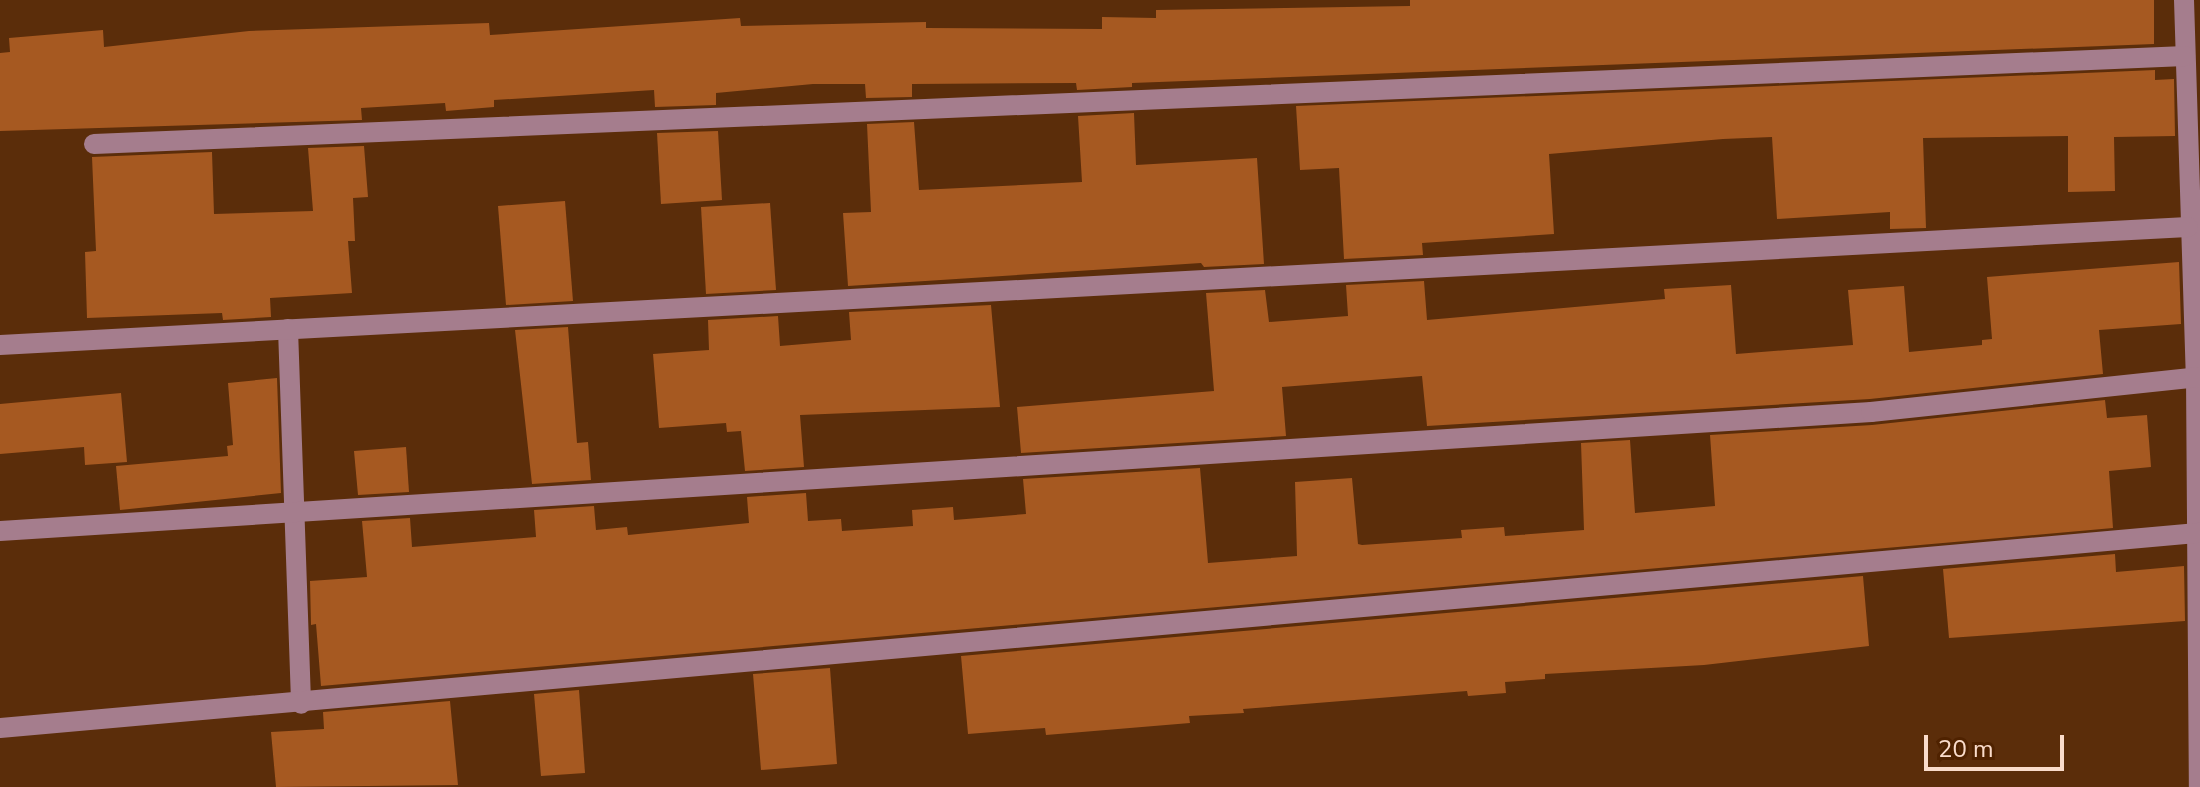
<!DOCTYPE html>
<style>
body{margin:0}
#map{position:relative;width:2200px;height:787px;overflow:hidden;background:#5b2d0a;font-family:"Nunito Sans",sans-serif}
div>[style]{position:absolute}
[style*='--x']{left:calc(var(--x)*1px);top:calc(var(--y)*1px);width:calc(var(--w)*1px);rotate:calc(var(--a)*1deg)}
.building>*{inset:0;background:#a65921}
.minor>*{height:20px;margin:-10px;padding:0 10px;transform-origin:10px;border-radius:10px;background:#a57d8d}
span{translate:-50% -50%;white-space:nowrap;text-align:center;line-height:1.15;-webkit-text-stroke:8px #4f2200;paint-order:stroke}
.scale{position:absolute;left:1924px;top:735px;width:140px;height:36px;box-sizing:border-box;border:4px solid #fadccb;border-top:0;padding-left:10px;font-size:24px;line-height:28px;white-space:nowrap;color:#fadccb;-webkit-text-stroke:6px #4f2200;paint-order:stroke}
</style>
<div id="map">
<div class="building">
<div style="clip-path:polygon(1410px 0,2154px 0,2154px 44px,1132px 83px,1132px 87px,1077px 90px,1076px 83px,912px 84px,912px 97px,866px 98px,865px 84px,813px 84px,716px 93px,716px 105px,655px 107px,654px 90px,494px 100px,494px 107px,446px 111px,445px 103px,361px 108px,362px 120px,0 131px,0 53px,10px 52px,9px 38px,103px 30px,104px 47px,249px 31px,489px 23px,490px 35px,740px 18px,741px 26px,926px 22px,926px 28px,1102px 29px,1102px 17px,1156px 18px,1156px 10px,1410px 6px)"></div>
<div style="clip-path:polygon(2155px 70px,2155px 80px,2174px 79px,2175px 136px,2114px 137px,2115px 191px,2068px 192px,2068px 136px,1923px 138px,1926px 228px,1890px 229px,1890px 212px,1777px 219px,1772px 137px,1723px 139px,1549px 154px,1554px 234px,1422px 243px,1423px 255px,1344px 259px,1339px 168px,1300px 170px,1296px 106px)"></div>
<div style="clip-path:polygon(1134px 113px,1136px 165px,1257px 158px,1264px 264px,1204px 267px,1201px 263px,848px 286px,843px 213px,871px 212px,867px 124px,914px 122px,919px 190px,1082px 182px,1078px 116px)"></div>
<div style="clip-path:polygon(718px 131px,722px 200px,661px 204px,657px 133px)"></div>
<div style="clip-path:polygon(364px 146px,368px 197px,353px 198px,355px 241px,348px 241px,352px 293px,270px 298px,271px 317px,223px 320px,222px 313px,87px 318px,85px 252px,96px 251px,92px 157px,212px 152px,214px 214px,313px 211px,308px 148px)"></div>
<div style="clip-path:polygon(565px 201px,573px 301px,506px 305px,498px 206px)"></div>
<div style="clip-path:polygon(770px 203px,776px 290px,706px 294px,701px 207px)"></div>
<div style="clip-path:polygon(2179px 262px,2181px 324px,2099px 330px,2103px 374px,1870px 399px,1427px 426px,1422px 376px,1282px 387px,1286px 436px,1021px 453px,1017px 407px,1214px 391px,1206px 293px,1265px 290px,1269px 322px,1348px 316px,1346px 285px,1424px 281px,1427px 320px,1665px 299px,1664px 289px,1731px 285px,1736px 354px,1853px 345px,1848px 290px,1904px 286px,1909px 352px,1982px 345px,1982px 340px,1992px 339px,1987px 277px)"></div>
<div style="clip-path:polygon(991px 305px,1000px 407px,800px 415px,804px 467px,745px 471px,741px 431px,727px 432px,726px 423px,659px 428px,653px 354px,709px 350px,708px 320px,778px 316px,780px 346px,851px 340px,849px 312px)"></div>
<div style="clip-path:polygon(568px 327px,577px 443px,588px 442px,591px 480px,532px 484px,515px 330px)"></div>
<div style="clip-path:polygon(277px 378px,281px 493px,120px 510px,116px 466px,228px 456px,227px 446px,233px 445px,228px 383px)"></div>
<div style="clip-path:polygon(121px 393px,127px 462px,85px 465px,84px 447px,0 454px,0 404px)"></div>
<div style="clip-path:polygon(2105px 400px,2107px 418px,2147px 415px,2151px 467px,2109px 471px,2113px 528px,321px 686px,316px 624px,311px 625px,310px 581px,367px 577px,362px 521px,410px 518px,412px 547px,536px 537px,534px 510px,594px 506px,596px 530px,627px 527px,628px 535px,749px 523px,747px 497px,806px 493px,808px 521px,841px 519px,842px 531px,913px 526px,912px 510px,953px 507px,954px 520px,1026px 514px,1023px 479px,1200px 468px,1208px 563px,1297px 556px,1295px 482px,1352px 478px,1358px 544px,1362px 545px,1462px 538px,1461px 530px,1504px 527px,1505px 536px,1584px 530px,1581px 443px,1630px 440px,1635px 513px,1715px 506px,1710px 435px,1872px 425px)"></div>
<div style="clip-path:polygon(406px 447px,409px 492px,358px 495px,354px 451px)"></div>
<div style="clip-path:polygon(2115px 554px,2116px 572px,2184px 566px,2185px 621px,1949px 638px,1943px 569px)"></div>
<div style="clip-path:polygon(1863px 576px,1869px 646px,1704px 665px,1545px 674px,1545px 679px,1505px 682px,1506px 693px,1468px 696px,1467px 691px,1243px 709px,1244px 713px,1189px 716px,1190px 723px,1046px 735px,1045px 728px,968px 734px,961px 656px)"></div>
<div style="clip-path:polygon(830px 668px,837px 764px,761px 770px,753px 674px)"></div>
<div style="clip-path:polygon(579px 690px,585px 773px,541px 776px,534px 694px)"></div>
<div style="clip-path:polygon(450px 701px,458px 785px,276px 787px,271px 732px,324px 729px,323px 712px)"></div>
</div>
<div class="minor">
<div style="--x:2184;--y:0;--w:377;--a:88.2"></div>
<div style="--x:2196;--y:377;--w:410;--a:89.6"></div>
<div style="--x:94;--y:144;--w:2093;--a:-2.41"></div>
<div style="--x:288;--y:329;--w:375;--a:88"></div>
<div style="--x:0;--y:345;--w:2191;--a:-3.09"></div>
<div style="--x:0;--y:531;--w:1875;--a:-3.64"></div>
<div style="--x:1871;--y:412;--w:331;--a:-6.1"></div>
<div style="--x:0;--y:728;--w:2209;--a:-5.07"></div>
</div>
<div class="scale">20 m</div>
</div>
